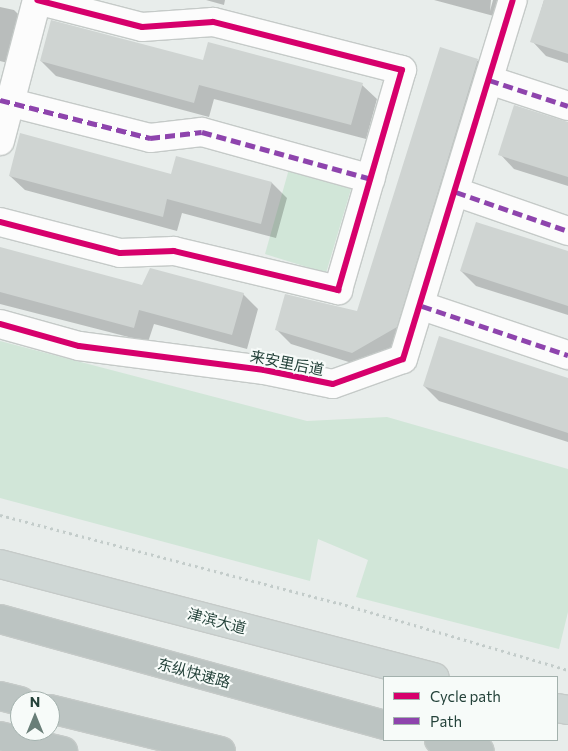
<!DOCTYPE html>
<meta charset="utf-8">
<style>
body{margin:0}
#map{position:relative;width:568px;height:751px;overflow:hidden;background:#e8edeb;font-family:Commissioner,"Noto Sans SC",sans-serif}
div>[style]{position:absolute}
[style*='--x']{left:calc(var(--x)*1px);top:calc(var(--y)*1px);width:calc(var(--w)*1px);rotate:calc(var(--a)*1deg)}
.green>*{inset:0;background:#d1e6d8}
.shadow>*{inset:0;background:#0003}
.building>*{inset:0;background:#cfd4d2}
.path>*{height:3px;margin-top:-1.5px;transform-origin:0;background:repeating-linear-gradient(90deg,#c3ccca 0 2.5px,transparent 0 6.5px)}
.roads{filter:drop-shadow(1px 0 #c5cac8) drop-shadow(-1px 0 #c5cac8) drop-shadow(0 1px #c5cac8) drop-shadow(0 -1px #c5cac8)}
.minor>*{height:28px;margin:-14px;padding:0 14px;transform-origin:14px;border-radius:14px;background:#fcfcfc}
.major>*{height:28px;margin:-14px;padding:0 14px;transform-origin:14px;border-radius:14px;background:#cfd7d5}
.highway>*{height:28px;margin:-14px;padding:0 14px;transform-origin:14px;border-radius:14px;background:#bcc4c2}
.quiet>*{height:5px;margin-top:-2.5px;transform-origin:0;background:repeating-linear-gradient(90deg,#8e44ad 0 10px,transparent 0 15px)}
.cycleway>*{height:6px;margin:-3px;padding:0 3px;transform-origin:3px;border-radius:3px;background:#d6006c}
span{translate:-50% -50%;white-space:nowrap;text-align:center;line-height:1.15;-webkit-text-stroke:4px #f7fbf9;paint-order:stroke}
.street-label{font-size:15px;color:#24423a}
.legend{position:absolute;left:383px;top:676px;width:175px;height:65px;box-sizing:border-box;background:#f7fbf9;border:1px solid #a3b1ad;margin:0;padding:6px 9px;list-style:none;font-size:15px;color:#24423a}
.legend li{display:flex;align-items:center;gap:10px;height:25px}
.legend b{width:25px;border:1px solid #a3b1ad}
.north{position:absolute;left:10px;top:691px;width:50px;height:50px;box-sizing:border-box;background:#f7fbf9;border:1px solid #a3b1ad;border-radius:50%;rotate:0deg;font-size:14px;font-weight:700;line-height:20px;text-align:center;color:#24423a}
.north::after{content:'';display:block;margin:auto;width:18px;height:22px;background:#697e78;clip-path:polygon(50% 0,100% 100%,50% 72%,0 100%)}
</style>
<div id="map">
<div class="green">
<div style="clip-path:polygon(289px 169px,351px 189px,326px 273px,265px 254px)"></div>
<div style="clip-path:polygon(0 341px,307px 421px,387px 417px,568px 469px,568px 612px,559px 649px,356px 597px,368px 560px,318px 539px,310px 581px,0 498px)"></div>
</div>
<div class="shadow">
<div style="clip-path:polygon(206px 0,225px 0,224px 5px)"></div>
<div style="clip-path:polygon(434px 0,491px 0,490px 11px,493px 0,510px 0,505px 19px)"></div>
<div style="clip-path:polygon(544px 0,568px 0,568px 63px,546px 56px,532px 41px)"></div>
<div style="clip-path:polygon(0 7px,14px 10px,29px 25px,19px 66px,0 61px)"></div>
<div style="clip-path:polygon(441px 48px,478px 61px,493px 75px,411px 341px,368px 368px,291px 344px,277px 330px,358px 312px)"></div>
<div style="clip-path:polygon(41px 61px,362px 85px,377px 99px,366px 139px,214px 99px,209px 117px,56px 76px)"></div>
<div style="clip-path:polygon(568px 123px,568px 186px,514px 169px,500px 154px)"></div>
<div style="clip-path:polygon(177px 158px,272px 183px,287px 198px,276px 238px,182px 213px,177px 231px,25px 190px,10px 176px,172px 176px)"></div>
<div style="clip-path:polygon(0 249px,143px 286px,243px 294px,258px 309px,247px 349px,154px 324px,148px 342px,0 304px)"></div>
<div style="clip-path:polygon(568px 252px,568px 315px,476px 286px,461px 271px)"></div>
<div style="clip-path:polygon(568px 379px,568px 442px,439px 401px,424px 386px)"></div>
</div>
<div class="building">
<div style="clip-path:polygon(544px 0,568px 0,568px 54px,530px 42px)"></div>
<div style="clip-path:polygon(51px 20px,203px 60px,208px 42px,363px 83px,351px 125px,199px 85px,194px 103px,40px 61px)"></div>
<div style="clip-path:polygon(440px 47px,478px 59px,397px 327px,352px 353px,275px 330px,285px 294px,357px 311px)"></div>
<div style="clip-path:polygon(514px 105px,568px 122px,568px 177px,498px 155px)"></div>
<div style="clip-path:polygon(20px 133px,171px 174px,176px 156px,272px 182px,261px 224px,167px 199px,163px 217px,9px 176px)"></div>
<div style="clip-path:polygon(476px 222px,568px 251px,568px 306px,460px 271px)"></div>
<div style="clip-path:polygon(0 247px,142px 285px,150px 268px,244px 293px,232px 335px,139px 310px,134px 328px,0 292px)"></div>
<div style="clip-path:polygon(439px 336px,568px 378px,568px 433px,423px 386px)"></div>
</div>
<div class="path">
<div style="--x:0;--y:515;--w:350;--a:14.6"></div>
<div style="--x:339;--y:603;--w:239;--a:16.3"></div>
</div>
<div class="roads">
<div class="minor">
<div style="--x:489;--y:80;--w:83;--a:18.2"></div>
<div style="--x:0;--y:100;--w:155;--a:14.2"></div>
<div style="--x:150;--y:138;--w:52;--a:-6.6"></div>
<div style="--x:202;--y:132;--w:175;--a:15.5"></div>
<div style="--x:0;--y:141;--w:146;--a:-75.3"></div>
<div style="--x:456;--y:192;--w:119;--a:19.2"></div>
<div style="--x:0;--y:222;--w:124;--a:14.5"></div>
<div style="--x:120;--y:253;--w:54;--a:-2.1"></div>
<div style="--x:174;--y:251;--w:169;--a:13.4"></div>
<div style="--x:338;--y:290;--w:229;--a:-73.8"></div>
<div style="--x:402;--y:70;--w:195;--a:-165.7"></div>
<div style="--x:213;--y:22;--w:71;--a:176"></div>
<div style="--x:142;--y:27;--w:108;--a:-165.6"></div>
<div style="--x:422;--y:306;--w:154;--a:18.6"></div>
<div style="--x:0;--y:324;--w:82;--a:15.6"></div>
<div style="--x:79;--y:346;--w:187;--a:7.4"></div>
<div style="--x:264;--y:370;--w:70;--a:11.5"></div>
<div style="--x:333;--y:384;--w:74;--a:-19.7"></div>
<div style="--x:403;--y:359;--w:375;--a:-73"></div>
</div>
<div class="major">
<div style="--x:0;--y:564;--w:449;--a:14.6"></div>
<div style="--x:557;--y:708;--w:11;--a:10"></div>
</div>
<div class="highway">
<div style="--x:0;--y:619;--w:398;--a:15.4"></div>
<div style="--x:0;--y:696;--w:21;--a:14"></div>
<div style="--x:50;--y:709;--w:176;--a:13.8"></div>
<div style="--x:0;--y:736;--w:65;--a:13.4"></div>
<div style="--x:439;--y:740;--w:42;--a:15"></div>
</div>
</div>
<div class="quiet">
<div style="--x:489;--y:80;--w:83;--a:18.2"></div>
<div style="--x:0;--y:100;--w:155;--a:14.2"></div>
<div style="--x:150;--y:138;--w:52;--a:-6.6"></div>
<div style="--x:202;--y:132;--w:175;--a:15.5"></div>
<div style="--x:456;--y:192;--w:119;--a:19.2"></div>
<div style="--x:422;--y:306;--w:154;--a:18.6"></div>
</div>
<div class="cycleway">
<div style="--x:0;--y:222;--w:124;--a:14.5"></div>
<div style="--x:120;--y:253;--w:54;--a:-2.1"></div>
<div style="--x:174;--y:251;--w:169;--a:13.4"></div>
<div style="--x:338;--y:290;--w:229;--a:-73.8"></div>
<div style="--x:402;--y:70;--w:195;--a:-165.7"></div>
<div style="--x:213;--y:22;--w:71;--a:176"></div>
<div style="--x:142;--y:27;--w:108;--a:-165.6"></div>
<div style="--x:0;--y:324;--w:82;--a:15.6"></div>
<div style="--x:79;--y:346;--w:187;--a:7.4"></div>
<div style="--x:264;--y:370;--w:70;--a:11.5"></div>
<div style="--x:333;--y:384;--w:74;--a:-19.7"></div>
<div style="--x:403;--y:359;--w:375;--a:-73"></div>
</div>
<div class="street-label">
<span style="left:287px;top:363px;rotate:11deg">来安里后道</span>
<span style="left:217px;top:621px;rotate:15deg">津滨大道</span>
<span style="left:194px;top:673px;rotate:15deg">东纵快速路</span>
</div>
<ul class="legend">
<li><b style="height:6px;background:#d6006c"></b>Cycle path</li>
<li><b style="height:6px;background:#8e44ad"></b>Path</li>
</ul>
<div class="north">N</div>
</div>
